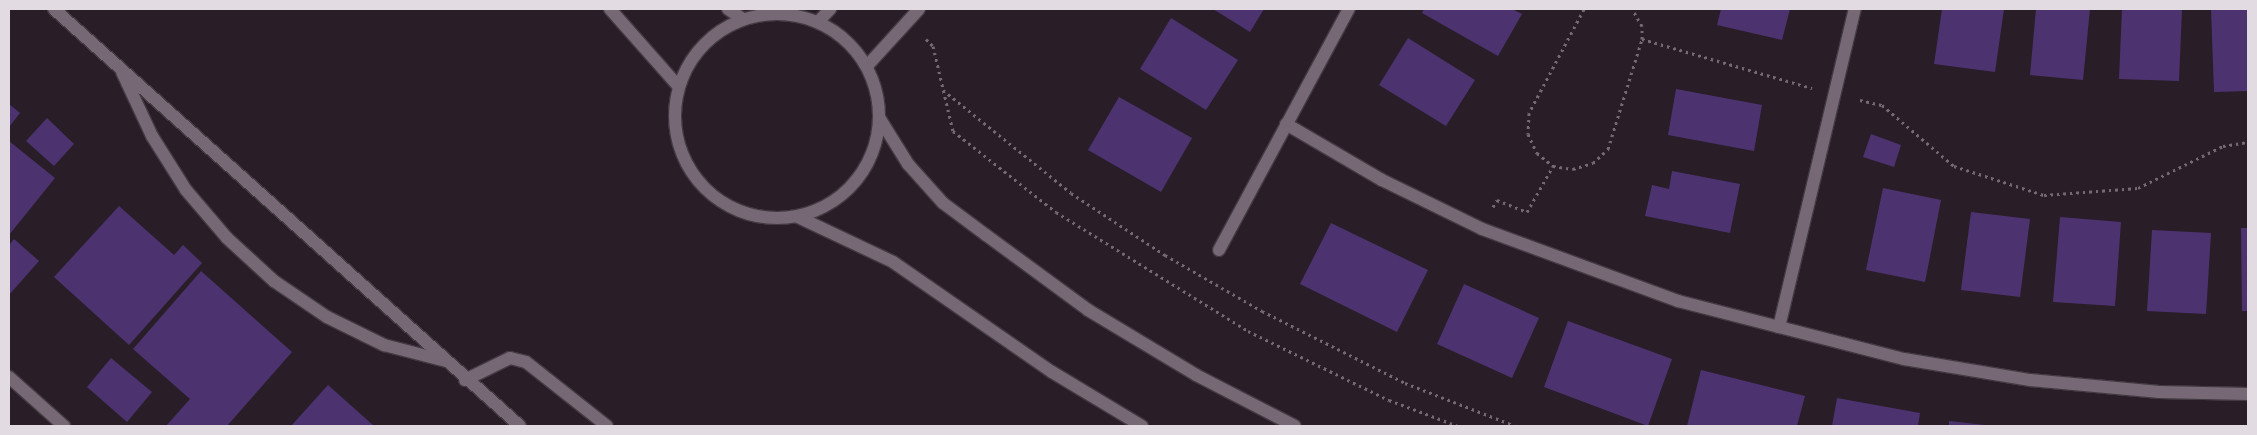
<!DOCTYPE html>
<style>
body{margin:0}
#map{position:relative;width:2257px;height:435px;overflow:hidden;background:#291d27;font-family:Mulish,sans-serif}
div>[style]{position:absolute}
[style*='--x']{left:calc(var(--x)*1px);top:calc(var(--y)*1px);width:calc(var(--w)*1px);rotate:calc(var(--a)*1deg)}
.building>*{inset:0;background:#4c3370}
.path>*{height:3px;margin-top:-1.5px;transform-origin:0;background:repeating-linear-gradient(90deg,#756a73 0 2.5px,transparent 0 6.5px)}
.roads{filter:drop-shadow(1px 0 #433a42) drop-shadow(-1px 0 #433a42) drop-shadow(0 1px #433a42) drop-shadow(0 -1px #433a42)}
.service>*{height:12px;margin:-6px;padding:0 6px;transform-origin:6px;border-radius:6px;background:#766874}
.minor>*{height:12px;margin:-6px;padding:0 6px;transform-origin:6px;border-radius:6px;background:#766874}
.tertiary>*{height:12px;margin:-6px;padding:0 6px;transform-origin:6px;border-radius:6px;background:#766874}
.tertiary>.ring{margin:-6px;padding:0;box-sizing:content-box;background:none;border:12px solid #766874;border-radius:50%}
span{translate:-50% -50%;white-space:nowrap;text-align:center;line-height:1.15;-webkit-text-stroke:5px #0e090d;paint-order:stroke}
.frame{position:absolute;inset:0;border:10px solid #e3dbe2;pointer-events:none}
</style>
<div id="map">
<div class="building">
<div style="clip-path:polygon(1213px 9px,1264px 9px,1250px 32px)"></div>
<div style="clip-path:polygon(1424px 9px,1512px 9px,1522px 14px,1498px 56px,1422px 13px)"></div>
<div style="clip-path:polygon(1721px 9px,1790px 9px,1782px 40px,1717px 25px)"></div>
<div style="clip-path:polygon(1942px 9px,2004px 9px,1995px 72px,1934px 64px)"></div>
<div style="clip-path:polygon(2036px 9px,2090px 9px,2083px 80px,2030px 75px)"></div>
<div style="clip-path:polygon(2122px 9px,2182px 9px,2179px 81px,2119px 79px)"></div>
<div style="clip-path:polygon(2211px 9px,2248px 9px,2248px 91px,2214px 92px)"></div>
<div style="clip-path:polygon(1171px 18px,1238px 60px,1206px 110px,1140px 69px)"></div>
<div style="clip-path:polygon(1408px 38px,1475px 80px,1446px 126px,1379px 85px)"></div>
<div style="clip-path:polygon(1676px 89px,1762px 105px,1754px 151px,1668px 135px)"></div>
<div style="clip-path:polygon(1119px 97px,1192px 138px,1161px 192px,1088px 150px)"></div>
<div style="clip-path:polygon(9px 104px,20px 113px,9px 127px)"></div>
<div style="clip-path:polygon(47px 118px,74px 144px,54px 166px,26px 141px)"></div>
<div style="clip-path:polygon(1871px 134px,1901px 145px,1894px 167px,1863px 157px)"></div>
<div style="clip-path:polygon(9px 141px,55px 178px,9px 235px)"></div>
<div style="clip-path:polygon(1672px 171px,1740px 184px,1730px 233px,1645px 216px,1652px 185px,1669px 189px)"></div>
<div style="clip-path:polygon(1883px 188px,1941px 200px,1925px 282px,1866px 270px)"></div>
<div style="clip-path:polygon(119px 206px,174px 255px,183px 245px,202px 263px,129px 345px,54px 277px)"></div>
<div style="clip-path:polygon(1971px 212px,2030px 219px,2020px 297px,1961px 290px)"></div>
<div style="clip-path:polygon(2060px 217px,2121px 222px,2115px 306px,2053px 302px)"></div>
<div style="clip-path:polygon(1331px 223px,1428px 270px,1397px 332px,1300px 284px)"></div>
<div style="clip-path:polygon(2241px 228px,2248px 228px,2248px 311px,2242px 311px)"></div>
<div style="clip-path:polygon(2152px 230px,2211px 233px,2206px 314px,2147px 311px)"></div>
<div style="clip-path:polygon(14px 239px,39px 261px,9px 295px,9px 245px)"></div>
<div style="clip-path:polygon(201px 271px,292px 352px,227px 426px,166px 426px,190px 399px,133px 349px)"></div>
<div style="clip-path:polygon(1464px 284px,1539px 318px,1512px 378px,1437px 344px)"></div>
<div style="clip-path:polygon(1568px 321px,1672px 359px,1648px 426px,1544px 387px)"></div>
<div style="clip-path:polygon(111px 358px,152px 392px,127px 422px,87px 387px)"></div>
<div style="clip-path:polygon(1701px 370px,1805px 396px,1797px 426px,1687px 426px)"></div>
<div style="clip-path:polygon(328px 385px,374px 426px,291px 426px)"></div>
<div style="clip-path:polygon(1837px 398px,1920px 413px,1918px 426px,1832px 426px)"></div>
<div style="clip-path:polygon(1949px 421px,1985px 425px,1985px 426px,1949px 426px)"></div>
</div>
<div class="path">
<div style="--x:1584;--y:9;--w:118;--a:117.9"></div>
<div style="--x:1529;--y:113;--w:21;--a:93"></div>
<div style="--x:1528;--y:134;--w:21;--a:65"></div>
<div style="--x:1537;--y:153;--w:21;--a:39"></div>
<div style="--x:1553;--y:166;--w:20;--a:9"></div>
<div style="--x:1573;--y:169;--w:21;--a:-17"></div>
<div style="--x:1593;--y:163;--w:21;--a:-43"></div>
<div style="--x:1608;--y:149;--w:115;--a:-72.8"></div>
<div style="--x:1642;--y:39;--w:13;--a:-90"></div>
<div style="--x:1642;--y:26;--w:20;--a:-120"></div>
<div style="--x:926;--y:39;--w:10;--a:45"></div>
<div style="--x:933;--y:46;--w:87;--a:76.8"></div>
<div style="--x:953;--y:131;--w:131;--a:38.2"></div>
<div style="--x:1056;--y:212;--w:226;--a:31.8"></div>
<div style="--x:1248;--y:331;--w:157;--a:26.1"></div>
<div style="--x:1389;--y:400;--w:74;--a:20.6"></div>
<div style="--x:1642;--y:39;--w:177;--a:16.1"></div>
<div style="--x:943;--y:90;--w:164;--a:38.8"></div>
<div style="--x:1071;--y:193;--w:113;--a:33.4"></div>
<div style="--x:1165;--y:255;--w:112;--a:30"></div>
<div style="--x:1262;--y:311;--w:160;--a:26.7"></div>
<div style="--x:1405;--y:383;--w:119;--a:21.2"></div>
<div style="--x:1860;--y:100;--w:23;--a:13"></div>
<div style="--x:1882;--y:105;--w:94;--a:40.3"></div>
<div style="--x:1954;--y:166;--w:95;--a:17.9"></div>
<div style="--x:2044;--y:195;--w:94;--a:-4.3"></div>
<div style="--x:2138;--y:188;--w:95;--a:-26.3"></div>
<div style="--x:2223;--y:146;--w:25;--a:-9"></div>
<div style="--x:1493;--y:207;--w:8;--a:-60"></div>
<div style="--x:1497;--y:200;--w:32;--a:22"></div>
<div style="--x:1527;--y:212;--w:53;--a:-60.5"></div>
</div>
<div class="roads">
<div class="service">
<div style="--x:122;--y:72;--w:71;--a:64.9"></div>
<div style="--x:152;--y:136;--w:64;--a:57.8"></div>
<div style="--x:186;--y:190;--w:63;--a:49.5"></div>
<div style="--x:227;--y:238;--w:64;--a:42.5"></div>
<div style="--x:274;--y:281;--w:64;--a:34.2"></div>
<div style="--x:327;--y:317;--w:64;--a:26.2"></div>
<div style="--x:384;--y:345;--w:64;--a:14.5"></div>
<div style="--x:465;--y:380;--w:50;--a:-26.1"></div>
<div style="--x:510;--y:358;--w:16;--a:14"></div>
<div style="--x:526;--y:362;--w:103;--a:38.3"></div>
</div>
<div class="minor">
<div style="--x:818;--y:22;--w:18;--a:-47"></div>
<div style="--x:867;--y:66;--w:77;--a:-47.6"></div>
<div style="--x:1286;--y:124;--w:111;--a:30.3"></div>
<div style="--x:1382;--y:180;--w:111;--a:26.1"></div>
<div style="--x:1482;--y:229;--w:209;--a:20.2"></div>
<div style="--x:1678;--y:301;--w:233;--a:14.4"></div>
<div style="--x:1904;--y:359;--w:128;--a:9.5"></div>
<div style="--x:2030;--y:380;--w:130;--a:5.3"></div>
<div style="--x:2159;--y:392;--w:89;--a:1.3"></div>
<div style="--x:1219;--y:250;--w:274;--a:-61.7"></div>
<div style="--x:1779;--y:327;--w:327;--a:-76.6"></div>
<div style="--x:9;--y:377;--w:74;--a:41.7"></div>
</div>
<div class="tertiary">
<div style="--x:54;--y:9;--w:625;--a:41.82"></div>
<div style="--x:610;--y:9;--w:104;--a:48.5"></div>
<div style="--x:728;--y:9;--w:18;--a:34"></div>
<div class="ring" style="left:675px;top:14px;width:192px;height:192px"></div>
<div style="--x:880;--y:119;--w:53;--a:58.1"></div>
<div style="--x:908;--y:164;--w:52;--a:48.1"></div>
<div style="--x:943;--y:203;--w:54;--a:36.7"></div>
<div style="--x:986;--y:235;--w:127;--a:36.3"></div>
<div style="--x:1088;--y:310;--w:126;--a:31"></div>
<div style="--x:1196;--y:375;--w:111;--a:27.3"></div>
<div style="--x:798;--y:217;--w:105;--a:25.3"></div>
<div style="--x:893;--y:262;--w:193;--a:34.7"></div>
<div style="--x:1052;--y:372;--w:105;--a:31"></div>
</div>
</div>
<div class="frame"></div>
</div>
